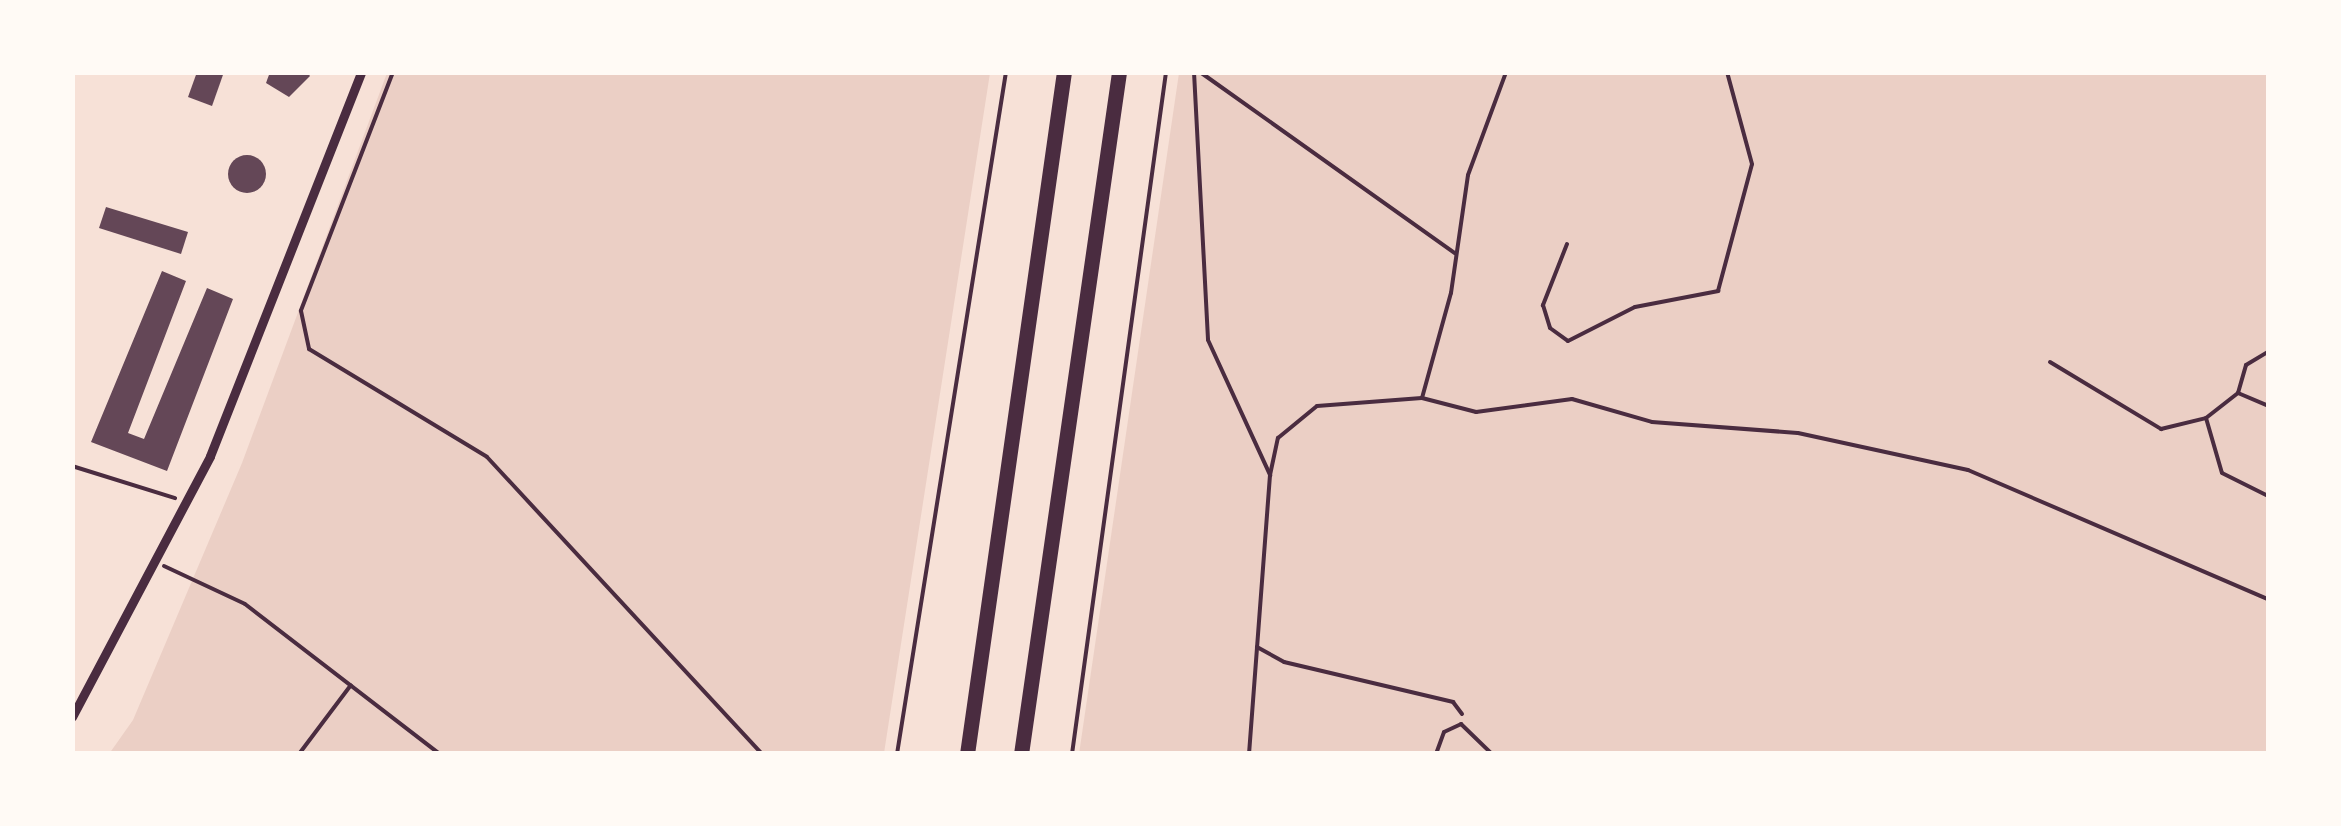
<!DOCTYPE html>
<html>
<head>
<meta charset="utf-8">
<style>
  body { margin:0 }
  #map { position:relative; width:2341px; height:826px; overflow:hidden; background:#f7e1d7; font-family:"PT Sans Narrow",sans-serif }
  div>[style] { position:absolute }
  [style*='--x'] { left:calc(var(--x)*1px); top:calc(var(--y)*1px); width:calc(var(--w)*1px); rotate:calc(var(--a)*1deg) }
  .green>* { inset:0; background:#ebcfc5 }
  .building>* { inset:0; background:#644757 }
  .round { border-radius:50% }
  .path>* { height:4px; margin:-2px; padding:0 2px; transform-origin:2px; border-radius:2px; background:#4a2c40 }
  .service>* { height:4px; margin:-2px; padding:0 2px; transform-origin:2px; border-radius:2px; background:#4a2c40 }
  .minor>* { height:9px; margin:-4.5px; padding:0 4.5px; transform-origin:4.5px; border-radius:4.5px; background:#4a2c40 }
  .motorway>* { height:15px; margin:-7.5px; padding:0 7.5px; transform-origin:7.5px; border-radius:7.5px; background:#4a2c40 }
  span { translate:-50% -50%; white-space:nowrap; text-align:center; line-height:1.15; -webkit-text-stroke:10px #fffaf5; paint-order:stroke }
  .frame { position:absolute; inset:0; border:75px solid #fffaf5; pointer-events:none }
</style>
</head>
<body>
<div id="map">
  <div class="green">
    <div style="clip-path:polygon(387px 73px,990px 73px,884px 753px,109px 754px,133px 720px,242px 463px)"></div>
    <div style="clip-path:polygon(1179px 73px,2268px 73px,2268px 753px,1079px 754px)"></div>
  </div>
  <div class="building">
    <div style="clip-path:polygon(197px 72px,224px 72px,212px 106px,188px 97px)"></div>
    <div style="clip-path:polygon(270px 72px,307px 72px,310px 76px,289px 97px,266px 83px)"></div>
    <div class="round" style="left:228px;top:155px;width:38px;height:38px"></div>
    <div style="clip-path:polygon(106px 207px,188px 232px,181px 254px,99px 228px)"></div>
    <div style="clip-path:polygon(162px 271px,186px 281px,128px 433px,144px 439px,207px 288px,233px 299px,167px 471px,91px 442px)"></div>
  </div>
  <div class="path">
    <div style="--x:393;--y:72;--w:256;--a:111.1"></div>
    <div style="--x:301;--y:311;--w:39;--a:78"></div>
    <div style="--x:309;--y:349;--w:208;--a:31.2"></div>
    <div style="--x:487;--y:457;--w:405;--a:47.2"></div>
    <div style="--x:1194;--y:72;--w:268;--a:87"></div>
    <div style="--x:1208;--y:340;--w:149;--a:65.3"></div>
    <div style="--x:1270;--y:475;--w:280;--a:94.3"></div>
    <div style="--x:1200;--y:72;--w:313;--a:35.4"></div>
    <div style="--x:1422;--y:398;--w:109;--a:-74.6"></div>
    <div style="--x:1451;--y:293;--w:119;--a:-81.8"></div>
    <div style="--x:1468;--y:175;--w:110;--a:-69.7"></div>
    <div style="--x:72;--y:466;--w:108;--a:17.3"></div>
    <div style="--x:1270;--y:475;--w:38;--a:-78"></div>
    <div style="--x:1278;--y:438;--w:50;--a:-39.4"></div>
    <div style="--x:1317;--y:406;--w:105;--a:-4.4"></div>
    <div style="--x:1422;--y:398;--w:56;--a:14.5"></div>
    <div style="--x:1476;--y:412;--w:97;--a:-7.7"></div>
    <div style="--x:1572;--y:399;--w:83;--a:16"></div>
    <div style="--x:1652;--y:422;--w:146;--a:4.3"></div>
    <div style="--x:1798;--y:433;--w:174;--a:12.3"></div>
    <div style="--x:1968;--y:470;--w:327;--a:23.3"></div>
    <div style="--x:164;--y:566;--w:89;--a:25.1"></div>
    <div style="--x:245;--y:604;--w:246;--a:37.6"></div>
    <div style="--x:1257;--y:647;--w:31;--a:29"></div>
    <div style="--x:1284;--y:662;--w:174;--a:13.3"></div>
    <div style="--x:1453;--y:702;--w:15;--a:53"></div>
    <div style="--x:299;--y:754;--w:86;--a:-53"></div>
    <div style="--x:897;--y:754;--w:691;--a:-80.92"></div>
    <div style="--x:1072;--y:754;--w:688;--a:-82.15"></div>
  </div>
  <div class="service">
    <div style="--x:1567;--y:244;--w:66;--a:111.5"></div>
    <div style="--x:1543;--y:305;--w:24;--a:73"></div>
    <div style="--x:1550;--y:328;--w:22;--a:36"></div>
    <div style="--x:1568;--y:341;--w:75;--a:-26.9"></div>
    <div style="--x:1635;--y:307;--w:85;--a:-10.9"></div>
    <div style="--x:1718;--y:291;--w:131;--a:-75"></div>
    <div style="--x:1752;--y:164;--w:95;--a:-105.2"></div>
    <div style="--x:2050;--y:362;--w:130;--a:31.1"></div>
    <div style="--x:2161;--y:429;--w:46;--a:-13.7"></div>
    <div style="--x:2206;--y:418;--w:41;--a:-38"></div>
    <div style="--x:2238;--y:393;--w:29;--a:-74"></div>
    <div style="--x:2246;--y:365;--w:26;--a:-31"></div>
    <div style="--x:2238;--y:393;--w:33;--a:23"></div>
    <div style="--x:2206;--y:418;--w:57;--a:73.8"></div>
    <div style="--x:2222;--y:473;--w:51;--a:26.6"></div>
    <div style="--x:1436;--y:754;--w:23;--a:-70"></div>
    <div style="--x:1444;--y:732;--w:19;--a:-25"></div>
    <div style="--x:1461;--y:724;--w:43;--a:44.1"></div>
  </div>
  <div class="minor">
    <div style="--x:72;--y:717;--w:295;--a:-62.1"></div>
    <div style="--x:210;--y:456;--w:413;--a:-68.5"></div>
  </div>
  <div class="motorway">
    <div style="--x:967;--y:754;--w:689;--a:-81.91"></div>
    <div style="--x:1021;--y:754;--w:689;--a:-81.82"></div>
  </div>
  <div class="frame"></div>
</div>
</body>
</html>
